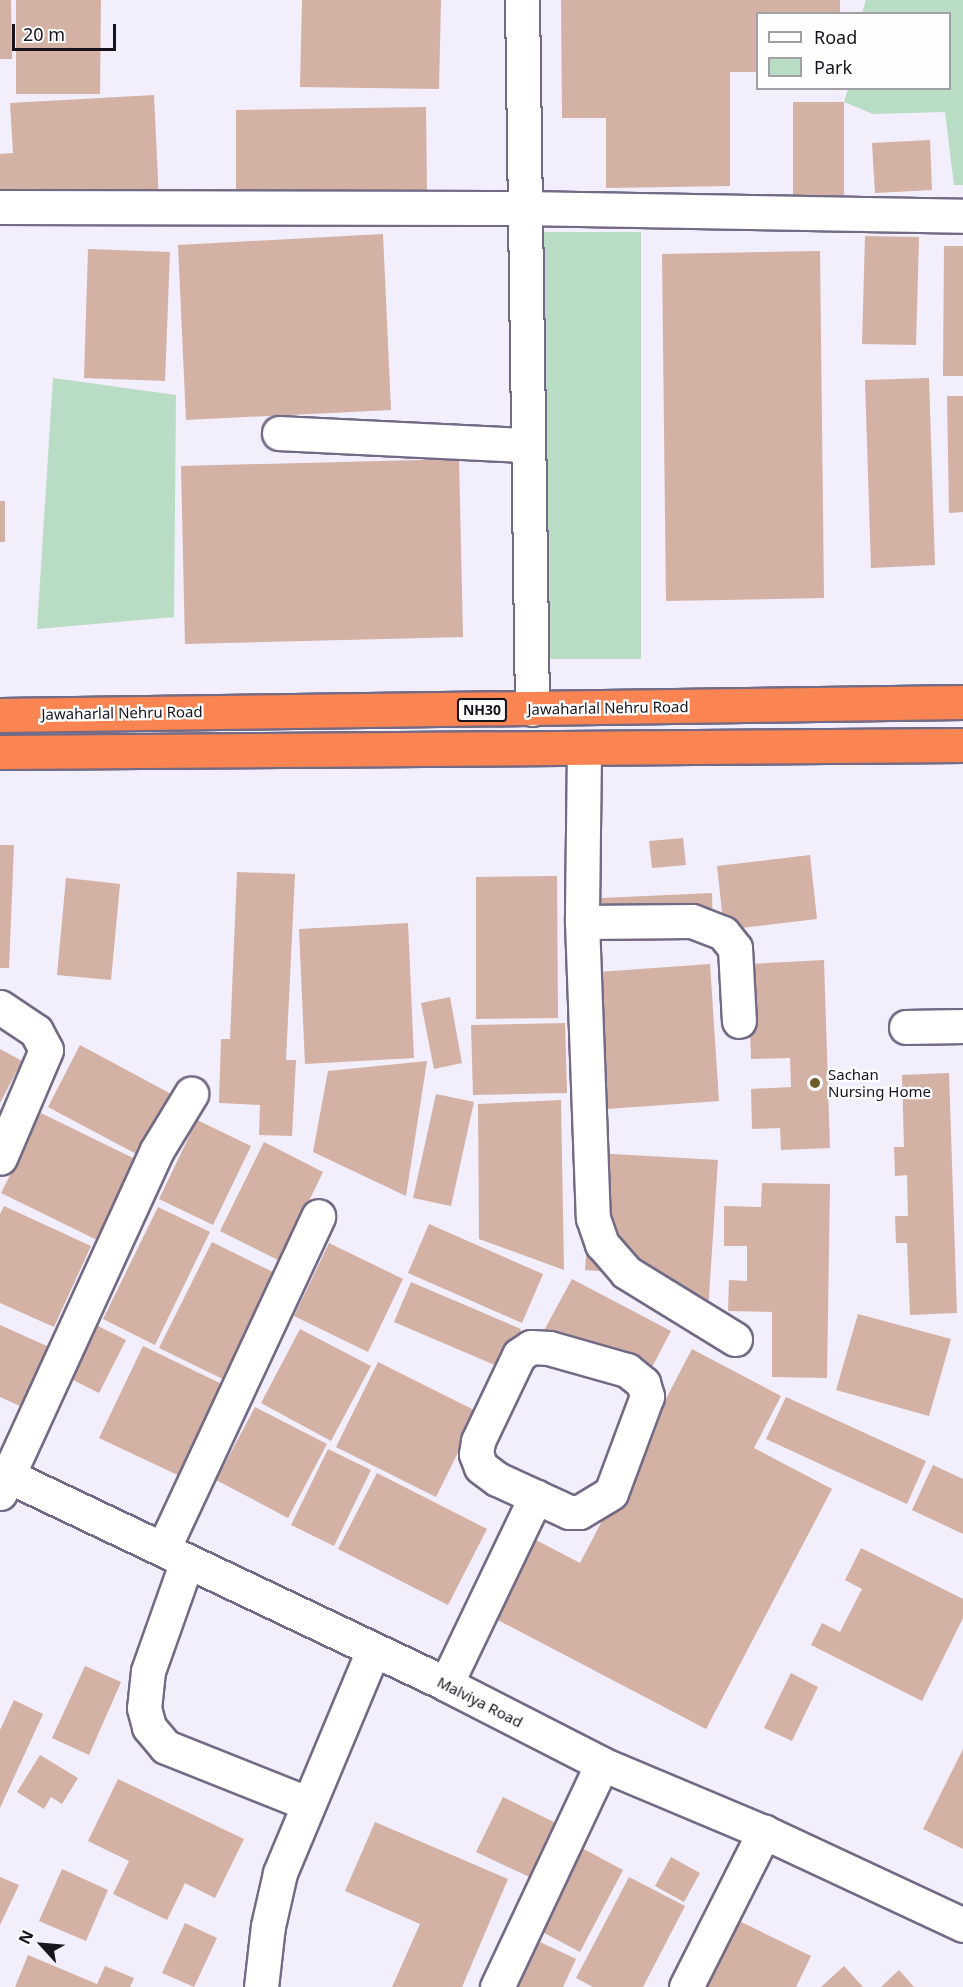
<!DOCTYPE html>
<html>
<head>
<meta charset="utf-8">
<style>
  body { margin:0 }
  #map { position:relative; width:963px; height:1987px; overflow:hidden; background:#f2eefb; font-family:"Noto Sans",sans-serif }
  div>[style] { position:absolute }
  [style*='--x'] { left:calc(var(--x)*1px); top:calc(var(--y)*1px); width:calc(var(--w)*1px); rotate:calc(var(--a)*1deg) }
  .green>* { inset:0; background:#b9dcc4 }
  .building>* { inset:0; background:#d3b1a4 }
  .roads { filter:drop-shadow(2px 0 #736a85) drop-shadow(-2px 0 #736a85) drop-shadow(0 2px #736a85) drop-shadow(0 -2px #736a85) }
  .minor>* { height:33px; margin:-16.5px; padding:0 16.5px; transform-origin:16.5px; border-radius:16.5px; background:#fff }
  .highway>* { height:33px; margin:-16.5px; padding:0 16.5px; transform-origin:16.5px; border-radius:16.5px; background:#fa8552 }
  .dots>* { width:16px; height:16px; translate:-50% -50%; box-sizing:border-box; border:3px solid #fefefe; border-radius:50% }
  span { translate:-50% -50%; white-space:nowrap; text-align:center; line-height:1.15; -webkit-text-stroke:4.5px #fefefe; paint-order:stroke }
  .shield-label span { padding:2px 4px; background:#fefefe; border:2px solid; border-radius:4px; -webkit-text-stroke-width:0 }
  .shield-label { font-size:14px; color:#17141e; font-weight:700 }
  .street-label { font-size:15px; color:#17141e }
  .poi-label { font-size:15px; color:#17141e }
  .left { translate:0 -50%; text-align:left }
  .legend { position:absolute; left:756px; top:12px; width:195px; height:78px; box-sizing:border-box; background:#fefefe; border:2px solid #a2a0a4; margin:0; padding:8px 10px; list-style:none; font-size:18px; color:#17141e }
  .legend li { display:flex; align-items:center; gap:12px; height:30px }
  .legend b { width:30px; border:2px solid #a2a0a4 }
  .north { position:absolute; left:12px; top:1915px; width:60px; height:60px; -webkit-text-stroke:4px #fefefe; paint-order:stroke; rotate:296deg; font-size:16px; font-weight:700; line-height:24px; text-align:center; color:#17141e }
  .north::after { content:''; display:block; margin:auto; width:21px; height:27px; background:#17141e; clip-path:polygon(50% 0,100% 100%,50% 72%,0 100%) }
  .scale { position:absolute; left:12px; top:24px; width:104px; height:27px; box-sizing:border-box; border:3px solid #17141e; border-top:0; padding-left:8px; font-size:18px; line-height:21px; white-space:nowrap; color:#17141e; -webkit-text-stroke:4px #fefefe; paint-order:stroke }
</style>
</head>
<body>
<div id="map">
  <div class="green">
    <div style="clip-path:polygon(866px 0,963px 0,963px 185px,954px 185px,945px 112px,873px 114px,844px 102px,848px 89px,950px 88px,950px 14px,862px 13px)"></div>
    <div style="clip-path:polygon(534px 232px,641px 232px,641px 659px,532px 659px)"></div>
    <div style="clip-path:polygon(53px 378px,176px 395px,174px 617px,37px 629px)"></div>
  </div>
  <div class="building">
    <div style="clip-path:polygon(0 0,11px 0,12px 59px,0 59px)"></div>
    <div style="clip-path:polygon(16px 0,101px 0,100px 94px,16px 94px)"></div>
    <div style="clip-path:polygon(302px 0,441px 0,439px 89px,300px 87px)"></div>
    <div style="clip-path:polygon(561px 0,840px 0,840px 14px,758px 14px,758px 72px,730px 72px,730px 186px,606px 188px,606px 118px,562px 118px)"></div>
    <div style="clip-path:polygon(154px 95px,159px 201px,0 210px,0 154px,13px 153px,10px 103px)"></div>
    <div style="clip-path:polygon(793px 102px,844px 102px,844px 195px,793px 195px)"></div>
    <div style="clip-path:polygon(426px 107px,427px 193px,236px 196px,236px 110px)"></div>
    <div style="clip-path:polygon(930px 140px,932px 190px,875px 193px,872px 143px)"></div>
    <div style="clip-path:polygon(383px 234px,391px 410px,186px 420px,178px 245px)"></div>
    <div style="clip-path:polygon(865px 236px,919px 237px,916px 345px,862px 344px)"></div>
    <div style="clip-path:polygon(944px 246px,963px 246px,963px 376px,943px 376px)"></div>
    <div style="clip-path:polygon(88px 249px,170px 252px,165px 381px,84px 378px)"></div>
    <div style="clip-path:polygon(820px 251px,824px 598px,666px 601px,662px 254px)"></div>
    <div style="clip-path:polygon(929px 378px,935px 565px,871px 568px,865px 380px)"></div>
    <div style="clip-path:polygon(947px 396px,963px 396px,963px 512px,949px 513px)"></div>
    <div style="clip-path:polygon(459px 459px,463px 637px,185px 644px,181px 466px)"></div>
    <div style="clip-path:polygon(0 501px,5px 501px,5px 542px,0 542px)"></div>
    <div style="clip-path:polygon(683px 838px,686px 865px,652px 868px,649px 841px)"></div>
    <div style="clip-path:polygon(0 845px,14px 845px,9px 968px,0 968px)"></div>
    <div style="clip-path:polygon(810px 855px,817px 919px,724px 930px,717px 866px)"></div>
    <div style="clip-path:polygon(237px 872px,295px 874px,286px 1060px,296px 1060px,292px 1136px,259px 1135px,260px 1105px,219px 1103px,221px 1039px,230px 1039px)"></div>
    <div style="clip-path:polygon(557px 876px,558px 1018px,476px 1019px,476px 877px)"></div>
    <div style="clip-path:polygon(66px 878px,120px 884px,111px 980px,57px 975px)"></div>
    <div style="clip-path:polygon(712px 893px,713px 929px,602px 934px,601px 898px)"></div>
    <div style="clip-path:polygon(408px 923px,414px 1058px,305px 1064px,299px 929px)"></div>
    <div style="clip-path:polygon(824px 960px,830px 1148px,781px 1150px,780px 1128px,752px 1129px,751px 1089px,791px 1087px,790px 1058px,751px 1059px,748px 964px)"></div>
    <div style="clip-path:polygon(710px 964px,719px 1101px,607px 1109px,598px 972px)"></div>
    <div style="clip-path:polygon(450px 997px,462px 1063px,434px 1069px,421px 1003px)"></div>
    <div style="clip-path:polygon(565px 1023px,567px 1093px,473px 1095px,471px 1025px)"></div>
    <div style="clip-path:polygon(80px 1045px,173px 1095px,140px 1156px,48px 1107px)"></div>
    <div style="clip-path:polygon(0 1049px,22px 1061px,0 1103px)"></div>
    <div style="clip-path:polygon(427px 1061px,406px 1196px,313px 1152px,328px 1071px)"></div>
    <div style="clip-path:polygon(949px 1073px,957px 1313px,910px 1315px,907px 1243px,896px 1243px,895px 1216px,908px 1216px,907px 1175px,895px 1176px,894px 1147px,904px 1147px,902px 1075px)"></div>
    <div style="clip-path:polygon(436px 1094px,474px 1102px,451px 1206px,413px 1198px)"></div>
    <div style="clip-path:polygon(561px 1100px,564px 1270px,479px 1239px,478px 1104px)"></div>
    <div style="clip-path:polygon(41px 1113px,137px 1160px,97px 1240px,1px 1193px)"></div>
    <div style="clip-path:polygon(197px 1120px,251px 1146px,213px 1225px,159px 1199px)"></div>
    <div style="clip-path:polygon(264px 1142px,323px 1172px,280px 1261px,220px 1231px)"></div>
    <div style="clip-path:polygon(594px 1153px,718px 1160px,708px 1311px,649px 1307px,651px 1275px,585px 1270px)"></div>
    <div style="clip-path:polygon(762px 1183px,830px 1184px,827px 1378px,772px 1377px,772px 1312px,728px 1311px,729px 1280px,747px 1281px,747px 1246px,724px 1246px,724px 1206px,761px 1207px)"></div>
    <div style="clip-path:polygon(4px 1206px,91px 1246px,54px 1327px,0 1303px,0 1214px)"></div>
    <div style="clip-path:polygon(158px 1207px,210px 1232px,155px 1345px,103px 1319px)"></div>
    <div style="clip-path:polygon(429px 1224px,543px 1274px,522px 1323px,408px 1273px)"></div>
    <div style="clip-path:polygon(212px 1242px,283px 1277px,231px 1383px,159px 1348px)"></div>
    <div style="clip-path:polygon(329px 1243px,403px 1279px,368px 1352px,294px 1316px)"></div>
    <div style="clip-path:polygon(572px 1279px,671px 1331px,641px 1388px,541px 1336px)"></div>
    <div style="clip-path:polygon(411px 1282px,521px 1329px,504px 1369px,394px 1322px)"></div>
    <div style="clip-path:polygon(858px 1314px,951px 1339px,929px 1416px,836px 1390px)"></div>
    <div style="clip-path:polygon(92px 1323px,126px 1340px,99px 1393px,65px 1376px)"></div>
    <div style="clip-path:polygon(0 1325px,58px 1351px,31px 1411px,0 1397px)"></div>
    <div style="clip-path:polygon(300px 1329px,371px 1366px,331px 1441px,261px 1403px)"></div>
    <div style="clip-path:polygon(143px 1346px,228px 1387px,184px 1478px,99px 1438px)"></div>
    <div style="clip-path:polygon(692px 1349px,781px 1396px,754px 1448px,832px 1489px,706px 1729px,492px 1617px,534px 1539px,580px 1563px)"></div>
    <div style="clip-path:polygon(378px 1362px,478px 1412px,436px 1497px,336px 1447px)"></div>
    <div style="clip-path:polygon(786px 1397px,926px 1461px,907px 1504px,766px 1439px)"></div>
    <div style="clip-path:polygon(255px 1407px,327px 1444px,288px 1518px,216px 1480px)"></div>
    <div style="clip-path:polygon(328px 1449px,371px 1470px,334px 1546px,291px 1525px)"></div>
    <div style="clip-path:polygon(933px 1465px,963px 1479px,963px 1534px,912px 1510px)"></div>
    <div style="clip-path:polygon(377px 1473px,487px 1529px,448px 1605px,338px 1549px)"></div>
    <div style="clip-path:polygon(861px 1548px,963px 1599px,963px 1618px,922px 1701px,811px 1645px,822px 1623px,840px 1632px,862px 1589px,845px 1580px)"></div>
    <div style="clip-path:polygon(85px 1666px,121px 1682px,89px 1755px,52px 1738px)"></div>
    <div style="clip-path:polygon(791px 1673px,818px 1687px,792px 1741px,764px 1728px)"></div>
    <div style="clip-path:polygon(14px 1700px,43px 1714px,0 1808px,0 1730px)"></div>
    <div style="clip-path:polygon(963px 1749px,963px 1849px,923px 1829px)"></div>
    <div style="clip-path:polygon(40px 1755px,78px 1778px,62px 1804px,51px 1797px,44px 1809px,17px 1792px)"></div>
    <div style="clip-path:polygon(118px 1779px,244px 1839px,215px 1898px,185px 1883px,167px 1920px,113px 1894px,129px 1861px,88px 1841px)"></div>
    <div style="clip-path:polygon(503px 1797px,564px 1827px,538px 1881px,476px 1852px)"></div>
    <div style="clip-path:polygon(375px 1822px,508px 1879px,462px 1987px,392px 1987px,420px 1924px,345px 1891px)"></div>
    <div style="clip-path:polygon(578px 1846px,623px 1870px,580px 1952px,535px 1928px)"></div>
    <div style="clip-path:polygon(671px 1857px,700px 1873px,684px 1902px,655px 1886px)"></div>
    <div style="clip-path:polygon(62px 1869px,108px 1890px,86px 1941px,39px 1921px)"></div>
    <div style="clip-path:polygon(0 1877px,19px 1885px,0 1925px)"></div>
    <div style="clip-path:polygon(629px 1877px,685px 1906px,643px 1987px,593px 1987px,576px 1978px)"></div>
    <div style="clip-path:polygon(733px 1918px,811px 1956px,796px 1987px,699px 1987px)"></div>
    <div style="clip-path:polygon(185px 1923px,217px 1938px,194px 1987px,162px 1973px)"></div>
    <div style="clip-path:polygon(540px 1942px,576px 1959px,563px 1987px,518px 1987px)"></div>
    <div style="clip-path:polygon(28px 1955px,97px 1984px,105px 1966px,134px 1978px,130px 1987px,15px 1987px)"></div>
    <div style="clip-path:polygon(844px 1966px,863px 1987px,821px 1987px)"></div>
    <div style="clip-path:polygon(899px 1970px,914px 1987px,881px 1987px)"></div>
  </div>
  <div class="roads">
    <div class="minor">
      <div style="--x:522;--y:0;--w:709;--a:89.19"></div>
      <div style="--x:0;--y:207;--w:523;--a:0.11"></div>
      <div style="--x:523;--y:208;--w:440;--a:1"></div>
      <div style="--x:279;--y:433;--w:249;--a:2.8"></div>
      <div style="--x:584;--y:749;--w:173;--a:90.7"></div>
      <div style="--x:582;--y:922;--w:296;--a:87.9"></div>
      <div style="--x:593;--y:1218;--w:28;--a:71"></div>
      <div style="--x:602;--y:1244;--w:37;--a:49"></div>
      <div style="--x:626;--y:1272;--w:128;--a:31.6"></div>
      <div style="--x:582;--y:922;--w:110;--a:-0.5"></div>
      <div style="--x:692;--y:921;--w:33;--a:21"></div>
      <div style="--x:723;--y:933;--w:19;--a:51"></div>
      <div style="--x:735;--y:948;--w:73;--a:86.9"></div>
      <div style="--x:0;--y:1007;--w:43;--a:33.7"></div>
      <div style="--x:36;--y:1031;--w:21;--a:62"></div>
      <div style="--x:46;--y:1050;--w:117;--a:113.1"></div>
      <div style="--x:906;--y:1027;--w:57;--a:-1"></div>
      <div style="--x:531;--y:1347;--w:18;--a:3"></div>
      <div style="--x:549;--y:1348;--w:81;--a:15.8"></div>
      <div style="--x:627;--y:1370;--w:21;--a:39"></div>
      <div style="--x:643;--y:1383;--w:14;--a:73"></div>
      <div style="--x:647;--y:1396;--w:103;--a:110.4"></div>
      <div style="--x:611;--y:1493;--w:37;--a:149"></div>
      <div style="--x:579;--y:1512;--w:10;--a:180"></div>
      <div style="--x:569;--y:1512;--w:79;--a:-155.4"></div>
      <div style="--x:497;--y:1479;--w:20;--a:-143"></div>
      <div style="--x:481;--y:1467;--w:14;--a:-111"></div>
      <div style="--x:476;--y:1454;--w:13;--a:-81"></div>
      <div style="--x:478;--y:1441;--w:95;--a:-64.5"></div>
      <div style="--x:519;--y:1355;--w:14;--a:-34"></div>
      <div style="--x:0;--y:1472;--w:494;--a:25.4"></div>
      <div style="--x:446;--y:1684;--w:175;--a:27.1"></div>
      <div style="--x:602;--y:1764;--w:176;--a:22.8"></div>
      <div style="--x:764;--y:1832;--w:220;--a:25"></div>
      <div style="--x:0;--y:1493;--w:377;--a:-65.4"></div>
      <div style="--x:157;--y:1150;--w:66;--a:-58.7"></div>
      <div style="--x:164;--y:1547;--w:365;--a:-65"></div>
      <div style="--x:187;--y:1561;--w:117;--a:109.5"></div>
      <div style="--x:148;--y:1671;--w:37;--a:96"></div>
      <div style="--x:144;--y:1708;--w:20;--a:75"></div>
      <div style="--x:149;--y:1727;--w:26;--a:50"></div>
      <div style="--x:166;--y:1747;--w:152;--a:21.7"></div>
      <div style="--x:446;--y:1684;--w:208;--a:-64.4"></div>
      <div style="--x:261;--y:1987;--w:61;--a:-83.5"></div>
      <div style="--x:268;--y:1926;--w:54;--a:-77.2"></div>
      <div style="--x:280;--y:1873;--w:241;--a:-67.3"></div>
      <div style="--x:497;--y:1987;--w:246;--a:-64.8"></div>
      <div style="--x:686;--y:1987;--w:174;--a:-63.3"></div>
    </div>
    <div class="highway">
      <div style="--x:0;--y:715;--w:963;--a:-0.77"></div>
      <div style="--x:0;--y:752;--w:963;--a:-0.42"></div>
    </div>
  </div>
  <div class="dots">
    <div style="left:815px;top:1083px;background:#6d5c2a"></div>
  </div>
  <div class="shield-label">
    <span style="left:482px;top:710px">NH30</span>
  </div>
  <div class="street-label">
    <span style="left:608px;top:708px;rotate:-1deg">Jawaharlal Nehru Road</span>
    <span style="left:122px;top:713px;rotate:-1deg">Jawaharlal Nehru Road</span>
    <span style="left:480px;top:1702px;rotate:27deg">Malviya Road</span>
  </div>
  <div class="poi-label">
    <span class="left" style="left:828px;top:1083px">Sachan<br>Nursing Home</span>
  </div>
  <ul class="legend">
  <li><b style="height:8px;background:#fff"></b>Road</li>
  <li><b style="height:16px;background:#b9dcc4"></b>Park</li>
  </ul>
  <div class="north">N</div>
  <div class="scale">20 m</div>
</div>
</body>
</html>
